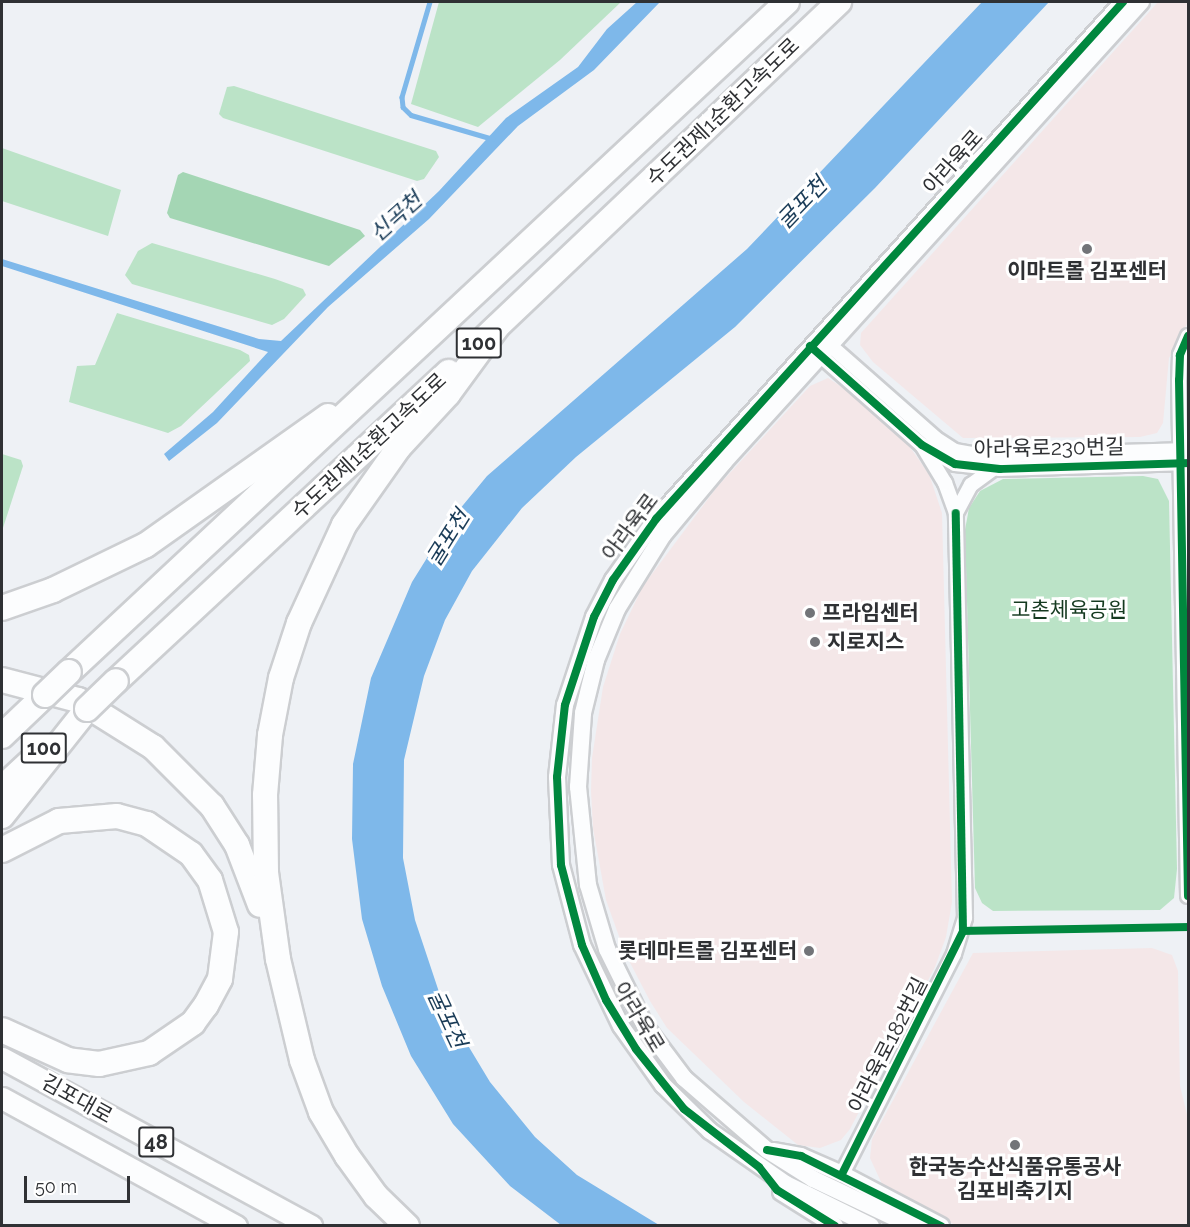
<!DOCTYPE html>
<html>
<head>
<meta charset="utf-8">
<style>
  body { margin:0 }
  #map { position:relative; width:1190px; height:1227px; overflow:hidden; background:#eef1f5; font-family:Raleway,"Noto Sans KR",sans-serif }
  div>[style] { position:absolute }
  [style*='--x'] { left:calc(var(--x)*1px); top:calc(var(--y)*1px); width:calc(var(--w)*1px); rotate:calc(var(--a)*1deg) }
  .industrial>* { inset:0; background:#f4e7e8 }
  .green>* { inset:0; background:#bbe3c7 }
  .forest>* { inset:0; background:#a4d6b4 }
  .water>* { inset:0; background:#7eb8ea }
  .stream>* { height:4.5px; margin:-2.25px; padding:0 2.25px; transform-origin:2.25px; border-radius:2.25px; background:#7eb8ea }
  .roads { filter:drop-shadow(2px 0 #ccced1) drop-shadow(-2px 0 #ccced1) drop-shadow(0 2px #ccced1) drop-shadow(0 -2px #ccced1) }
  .minor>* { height:14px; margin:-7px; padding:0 7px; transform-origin:7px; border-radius:7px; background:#fcfdfe }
  .tertiary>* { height:16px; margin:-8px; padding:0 8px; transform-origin:8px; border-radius:8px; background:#fcfdfe }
  .primary>* { height:21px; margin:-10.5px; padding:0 10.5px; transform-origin:10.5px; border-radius:10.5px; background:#fcfdfe }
  .motorway>* { height:24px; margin:-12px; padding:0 12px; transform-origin:12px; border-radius:12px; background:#fcfdfe }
  .bridges { filter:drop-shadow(2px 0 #ccced1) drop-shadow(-2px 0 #ccced1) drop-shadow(0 2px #ccced1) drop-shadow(0 -2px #ccced1) }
  .motorway-bridge>* { height:24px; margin:-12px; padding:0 12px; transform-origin:12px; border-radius:12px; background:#fcfdfe }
  .cycleway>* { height:8px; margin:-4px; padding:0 4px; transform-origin:4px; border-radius:4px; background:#00873e }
  .dots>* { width:16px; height:16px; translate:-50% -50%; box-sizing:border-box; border:3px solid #fff; border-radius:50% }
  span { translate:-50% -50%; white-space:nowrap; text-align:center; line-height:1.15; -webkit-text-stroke:6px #fff; paint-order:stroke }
  .shield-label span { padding:2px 4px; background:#fff; border:2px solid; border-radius:4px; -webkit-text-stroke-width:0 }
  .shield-label { font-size:20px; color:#2f3134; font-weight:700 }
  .street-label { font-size:21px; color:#2f3134 }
  .poi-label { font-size:21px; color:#2f3134; font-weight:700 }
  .left { translate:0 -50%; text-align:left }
  .right { translate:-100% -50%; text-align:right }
  .park-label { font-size:21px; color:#153a20 }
  .water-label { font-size:22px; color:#193b57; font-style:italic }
  .frame { position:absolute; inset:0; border:3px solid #2f3134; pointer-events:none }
  .scale { position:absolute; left:24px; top:1176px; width:106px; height:27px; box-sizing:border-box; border:3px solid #2f3134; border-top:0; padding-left:8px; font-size:18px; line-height:21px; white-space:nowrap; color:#2f3134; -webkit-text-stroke:4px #fff; paint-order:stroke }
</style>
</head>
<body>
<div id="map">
  <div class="industrial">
    <div style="clip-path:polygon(1158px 2px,1188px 2px,1188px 322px,1169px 358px,1163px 423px,1157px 433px,1140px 437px,963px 438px,873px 362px,860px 345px,861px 333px)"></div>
    <div style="clip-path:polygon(828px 378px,857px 397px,907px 443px,929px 474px,942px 513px,952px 902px,946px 937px,935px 967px,850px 1129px,841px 1140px,820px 1148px,798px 1145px,744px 1102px,667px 1028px,650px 1001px,625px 953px,606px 900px,593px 828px,591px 791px,592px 758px,603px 687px,620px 634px,643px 586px,717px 487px,810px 386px)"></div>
    <div style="clip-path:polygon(1152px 948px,1172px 955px,1178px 971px,1180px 1086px,1188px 1118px,1188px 1225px,957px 1226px,882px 1184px,870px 1158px,872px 1139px,973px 953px)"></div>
  </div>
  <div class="green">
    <div style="clip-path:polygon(439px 2px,621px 2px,560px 60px,478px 127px,411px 104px)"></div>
    <div style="clip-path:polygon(234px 86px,436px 151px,439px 157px,424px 179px,417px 181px,223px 118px,219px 114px,227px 87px)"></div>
    <div style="clip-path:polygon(2px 148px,121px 190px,108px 236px,2px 201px)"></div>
    <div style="clip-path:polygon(152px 243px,275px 279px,303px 289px,306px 295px,284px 319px,272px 325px,132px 284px,125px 275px,138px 251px)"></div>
    <div style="clip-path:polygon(117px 313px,240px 350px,249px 355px,250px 361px,181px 426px,168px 433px,69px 402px,77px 366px,95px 365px)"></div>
    <div style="clip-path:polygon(2px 454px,21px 460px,23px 466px,2px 531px)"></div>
    <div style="clip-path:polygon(1143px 476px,1158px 479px,1169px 501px,1177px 869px,1174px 898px,1160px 910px,993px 911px,982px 903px,975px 888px,965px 530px,969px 508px,980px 491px,1003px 479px)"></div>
  </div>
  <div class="forest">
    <div style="clip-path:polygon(183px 172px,360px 230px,365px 236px,329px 266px,170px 218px,167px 213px,178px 175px)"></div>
  </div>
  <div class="water">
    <div style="clip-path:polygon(637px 2px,660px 2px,594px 70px,518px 126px,429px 219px,328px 307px,217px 423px,169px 461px,164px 454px,213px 412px,268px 352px,2px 266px,2px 259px,259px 339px,281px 341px,439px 191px,506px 118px,578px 67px,607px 29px)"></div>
    <div style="clip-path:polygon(982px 2px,1049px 2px,875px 188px,735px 327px,576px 457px,522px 508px,472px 571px,445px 620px,424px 676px,404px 760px,403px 858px,415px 920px,443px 1004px,490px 1082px,535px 1137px,577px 1175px,659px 1225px,561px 1225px,510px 1186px,453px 1124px,411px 1056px,382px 986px,362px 919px,352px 839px,353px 764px,371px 678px,412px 582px,450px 521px,487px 476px,747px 249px)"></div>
  </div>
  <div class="stream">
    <div style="--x:430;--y:2;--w:99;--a:106.4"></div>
    <div style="--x:402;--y:97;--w:10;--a:84"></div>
    <div style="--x:403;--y:107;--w:11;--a:45"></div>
    <div style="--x:411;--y:115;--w:85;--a:16.3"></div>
  </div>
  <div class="roads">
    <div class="minor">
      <div style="--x:1188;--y:336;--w:21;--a:113"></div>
      <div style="--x:1180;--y:355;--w:25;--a:92"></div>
      <div style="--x:1179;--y:380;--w:516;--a:89"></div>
      <div style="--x:824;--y:340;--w:148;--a:41.4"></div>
      <div style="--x:935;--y:438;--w:24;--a:33"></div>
      <div style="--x:955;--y:451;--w:27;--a:10"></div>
      <div style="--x:982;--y:456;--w:206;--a:-1.7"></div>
      <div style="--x:813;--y:349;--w:145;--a:41.4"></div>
      <div style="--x:922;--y:445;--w:38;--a:30"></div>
      <div style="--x:955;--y:464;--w:45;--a:6.3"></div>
      <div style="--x:1000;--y:469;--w:188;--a:-1.8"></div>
      <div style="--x:956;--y:513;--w:32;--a:-62"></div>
      <div style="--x:971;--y:485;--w:27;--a:-36"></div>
      <div style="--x:842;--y:1174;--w:247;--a:-63"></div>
      <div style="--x:954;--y:954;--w:38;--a:-73"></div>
      <div style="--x:965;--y:918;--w:405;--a:-91.3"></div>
      <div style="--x:956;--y:513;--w:32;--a:-110"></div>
      <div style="--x:945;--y:483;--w:44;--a:-121.2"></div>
    </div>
    <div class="tertiary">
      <div style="--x:773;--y:1151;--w:28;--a:10"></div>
      <div style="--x:801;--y:1156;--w:45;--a:23.7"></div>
      <div style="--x:842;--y:1174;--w:112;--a:27.7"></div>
      <div style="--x:781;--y:1192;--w:64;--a:32.2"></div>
      <div style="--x:871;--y:1226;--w:95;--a:-153.7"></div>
      <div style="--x:786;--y:1184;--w:93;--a:-145.1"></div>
      <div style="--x:710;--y:1131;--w:66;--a:-135.6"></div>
      <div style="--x:663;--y:1085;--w:72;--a:-125.4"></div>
      <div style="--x:621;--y:1026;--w:90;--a:-115.7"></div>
      <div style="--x:582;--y:945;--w:83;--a:-104.7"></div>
      <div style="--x:561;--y:865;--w:88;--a:-92.6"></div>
      <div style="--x:557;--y:777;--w:72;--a:-83.7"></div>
      <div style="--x:565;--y:705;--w:93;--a:-71.8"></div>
      <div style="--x:594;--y:617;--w:42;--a:-62.8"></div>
      <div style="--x:613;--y:580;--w:75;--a:-54.8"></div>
      <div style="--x:656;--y:519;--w:697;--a:-47.91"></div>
      <div style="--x:912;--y:1226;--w:110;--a:-154.6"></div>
      <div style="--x:813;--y:1179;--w:54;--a:-147.8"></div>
      <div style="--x:767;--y:1150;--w:110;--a:-139.1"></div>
      <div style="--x:684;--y:1078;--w:65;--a:-126.9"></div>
      <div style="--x:645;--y:1026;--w:86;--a:-116.3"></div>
      <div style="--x:607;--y:949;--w:67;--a:-106.5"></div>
      <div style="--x:588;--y:885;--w:99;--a:-95.8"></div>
      <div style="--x:578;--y:787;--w:74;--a:-86.1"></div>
      <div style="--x:583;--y:713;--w:55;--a:-76.2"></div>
      <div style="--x:596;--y:660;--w:55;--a:-67.6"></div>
      <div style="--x:617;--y:609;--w:87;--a:-58.1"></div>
      <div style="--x:663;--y:535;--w:95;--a:-50.1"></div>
      <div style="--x:724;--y:462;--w:621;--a:-47.81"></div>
    </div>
    <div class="primary">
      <div style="--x:2;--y:1058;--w:352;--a:28.5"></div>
      <div style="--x:2;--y:1098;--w:267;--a:28.7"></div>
    </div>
    <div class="motorway">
      <div style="--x:486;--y:337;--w:487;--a:-43.5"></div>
      <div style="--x:2;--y:608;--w:54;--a:-19.4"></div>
      <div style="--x:53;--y:590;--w:103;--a:-25.8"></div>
      <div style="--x:146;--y:545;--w:223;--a:-35.3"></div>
      <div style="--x:69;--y:672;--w:982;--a:-43.02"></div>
      <div style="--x:2;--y:680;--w:79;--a:14.7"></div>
      <div style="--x:78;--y:700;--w:89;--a:32.1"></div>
      <div style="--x:153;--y:747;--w:83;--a:45"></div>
      <div style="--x:212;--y:806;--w:46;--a:57.3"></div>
      <div style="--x:237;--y:845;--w:64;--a:69"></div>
      <div style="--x:116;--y:681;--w:454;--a:-42.9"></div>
      <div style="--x:2;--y:736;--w:59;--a:-43.6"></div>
      <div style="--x:2;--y:788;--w:54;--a:-42.8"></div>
      <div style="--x:2;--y:816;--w:137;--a:-51.5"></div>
      <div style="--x:2;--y:850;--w:64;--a:-27"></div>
      <div style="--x:59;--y:821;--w:58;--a:-4.9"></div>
      <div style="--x:117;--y:816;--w:31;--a:15"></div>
      <div style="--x:147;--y:824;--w:53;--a:34.3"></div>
      <div style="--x:191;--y:854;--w:32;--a:54"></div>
      <div style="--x:210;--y:880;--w:54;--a:72.9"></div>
      <div style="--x:226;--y:932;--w:47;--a:97.3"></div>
      <div style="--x:220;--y:979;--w:30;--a:118"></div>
      <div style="--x:206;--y:1005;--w:22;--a:126"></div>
      <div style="--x:193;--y:1023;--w:53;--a:145.7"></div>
      <div style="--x:149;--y:1053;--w:51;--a:167.6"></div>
      <div style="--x:99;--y:1064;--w:31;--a:-173"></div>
      <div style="--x:68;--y:1060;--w:72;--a:-155.6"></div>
      <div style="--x:407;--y:1226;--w:43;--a:-135.9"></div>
      <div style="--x:376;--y:1196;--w:49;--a:-125.9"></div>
      <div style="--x:347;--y:1156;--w:51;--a:-120.6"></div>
      <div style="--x:321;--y:1112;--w:55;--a:-110.1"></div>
      <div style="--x:302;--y:1060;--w:104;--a:-103.4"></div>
      <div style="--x:278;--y:959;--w:87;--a:-97.9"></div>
      <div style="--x:266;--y:873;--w:78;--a:-90.7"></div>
      <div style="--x:265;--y:795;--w:60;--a:-85.2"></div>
      <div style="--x:270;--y:735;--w:58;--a:-79.1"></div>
      <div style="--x:281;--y:678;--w:58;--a:-71.9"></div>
      <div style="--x:299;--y:623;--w:108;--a:-65.3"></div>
      <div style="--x:344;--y:525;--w:95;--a:-54.8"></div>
      <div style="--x:399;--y:447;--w:72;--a:-47.2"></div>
      <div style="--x:448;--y:394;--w:83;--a:-53.8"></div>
    </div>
  </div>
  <div class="bridges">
    <div class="motorway-bridge">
      <div style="--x:45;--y:695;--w:33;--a:-44"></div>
      <div style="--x:87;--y:709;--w:40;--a:-44"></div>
    </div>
  </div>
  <div class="cycleway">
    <div style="--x:1188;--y:336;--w:21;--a:113"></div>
    <div style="--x:1180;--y:355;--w:25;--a:92"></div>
    <div style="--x:1179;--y:380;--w:516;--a:89"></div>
    <div style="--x:810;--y:346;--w:149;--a:41.5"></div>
    <div style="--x:922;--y:445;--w:38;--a:30"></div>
    <div style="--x:955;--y:464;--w:45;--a:6.3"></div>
    <div style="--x:1000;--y:469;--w:188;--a:-1.8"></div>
    <div style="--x:963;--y:931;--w:225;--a:-1"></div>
    <div style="--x:767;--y:1150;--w:35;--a:10"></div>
    <div style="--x:801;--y:1156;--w:157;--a:26.6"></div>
    <div style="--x:842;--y:1174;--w:271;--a:-63.5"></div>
    <div style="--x:963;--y:931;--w:418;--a:-91"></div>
    <div style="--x:835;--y:1226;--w:68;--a:-148.2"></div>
    <div style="--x:777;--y:1190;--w:29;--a:-128"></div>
    <div style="--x:759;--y:1167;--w:95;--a:-142.3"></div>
    <div style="--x:684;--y:1109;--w:77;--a:-128.7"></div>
    <div style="--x:636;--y:1049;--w:57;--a:-121.5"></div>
    <div style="--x:606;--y:1000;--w:60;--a:-113.6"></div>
    <div style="--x:582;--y:945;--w:83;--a:-104.7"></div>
    <div style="--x:561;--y:865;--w:88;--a:-92.6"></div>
    <div style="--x:557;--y:777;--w:72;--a:-83.7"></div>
    <div style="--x:565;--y:705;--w:93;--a:-71.8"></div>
    <div style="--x:594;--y:617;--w:42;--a:-62.8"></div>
    <div style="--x:613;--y:580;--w:75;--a:-54.8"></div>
    <div style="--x:656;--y:519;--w:697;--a:-47.91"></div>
  </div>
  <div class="dots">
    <div style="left:1087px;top:249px;background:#727478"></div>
    <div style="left:810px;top:613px;background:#727478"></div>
    <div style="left:815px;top:642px;background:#727478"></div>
    <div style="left:809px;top:951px;background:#727478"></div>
    <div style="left:1015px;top:1145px;background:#727478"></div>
  </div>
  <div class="shield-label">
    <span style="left:479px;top:343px">100</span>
    <span style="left:44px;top:748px">100</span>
    <span style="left:156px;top:1142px">48</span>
  </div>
  <div class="street-label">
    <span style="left:723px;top:112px;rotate:-44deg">수도권제1순환고속도로</span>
    <span style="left:953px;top:162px;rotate:-48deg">아라육로</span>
    <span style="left:369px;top:446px;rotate:-43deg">수도권제1순환고속도로</span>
    <span style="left:1049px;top:448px;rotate:-1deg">아라육로230번길</span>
    <span style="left:630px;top:527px;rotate:-53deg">아라육로</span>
    <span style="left:639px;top:1017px;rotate:59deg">아라육로</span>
    <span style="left:888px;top:1045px;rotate:-63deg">아라육로182번길</span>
    <span style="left:77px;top:1099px;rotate:29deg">김포대로</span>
  </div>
  <div class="poi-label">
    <span style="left:1087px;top:271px">이마트몰 김포센터</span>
    <span class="left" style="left:822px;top:613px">프라임센터</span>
    <span class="left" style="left:827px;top:642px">지로지스</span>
    <span class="right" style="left:797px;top:951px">롯데마트몰 김포센터</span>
    <span style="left:1015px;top:1179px">한국농수산식품유통공사<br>김포비축기지</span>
  </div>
  <div class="park-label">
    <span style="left:1069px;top:610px">고촌체육공원</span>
  </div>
  <div class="water-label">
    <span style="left:802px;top:203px;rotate:-46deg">굴포천</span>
    <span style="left:396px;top:217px;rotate:-42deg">신곡천</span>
    <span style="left:448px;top:538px;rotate:-58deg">굴포천</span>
    <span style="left:447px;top:1019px;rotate:65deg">굴포천</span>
  </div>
  <div class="frame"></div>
  <div class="scale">50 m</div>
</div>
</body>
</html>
